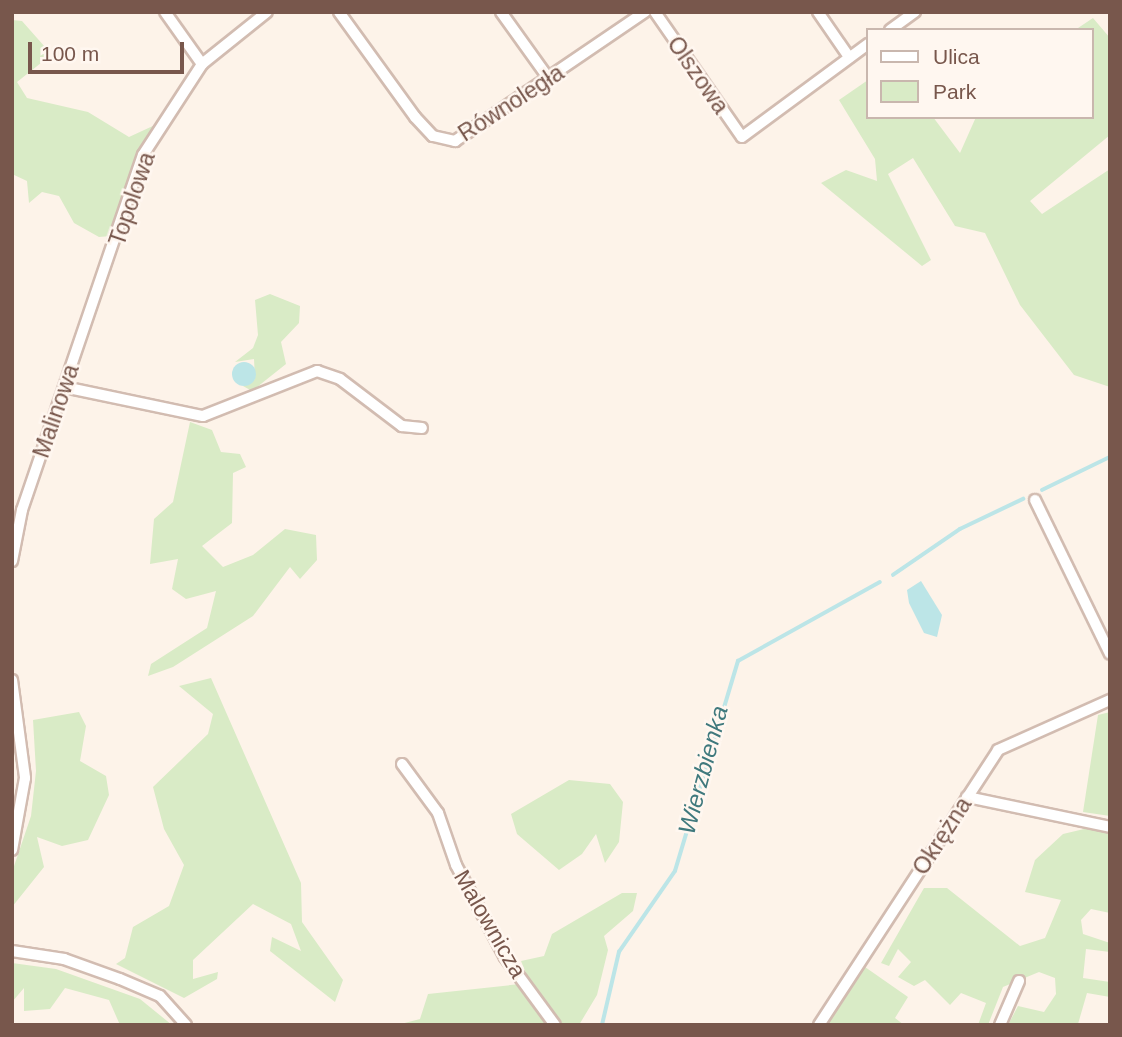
<!DOCTYPE html>
<html>
<head>
<meta charset="utf-8">
<style>
  body { margin:0 }
  #map { position:relative; width:1122px; height:1037px; overflow:hidden; background:#fdf3e9; font-family:Helvetica,sans-serif }
  div>[style] { position:absolute }
  [style*='--x'] { left:calc(var(--x)*1px); top:calc(var(--y)*1px); width:calc(var(--w)*1px); rotate:calc(var(--a)*1deg) }
  .green>* { inset:0; background:#d9ebc6 }
  .water>* { inset:0; background:#bce5e7 }
  .round { border-radius:50% }
  .stream>* { height:3.5px; margin:-1.75px; padding:0 1.75px; transform-origin:1.75px; border-radius:1.75px; background:#bce5e7 }
  .roads { filter:drop-shadow(2px 0 #d2bcb1) drop-shadow(-2px 0 #d2bcb1) drop-shadow(0 2px #d2bcb1) drop-shadow(0 -2px #d2bcb1) }
  .street>* { height:10px; margin:-5px; padding:0 5px; transform-origin:5px; border-radius:5px; background:#fff }
  span { translate:-50% -50%; white-space:nowrap; text-align:center; line-height:1.15; -webkit-text-stroke:5px #fff7f0; paint-order:stroke }
  .street-label { font-size:23px; color:#78574c }
  .water-label { font-size:24px; color:#3f797d; font-style:italic }
  .frame { position:absolute; inset:0; border:14px solid #78574c; pointer-events:none }
  .legend { position:absolute; left:866px; top:28px; width:228px; height:91px; box-sizing:border-box; background:#fff7f0; border:2px solid #c9b7ae; margin:0; padding:9px 12px; list-style:none; font-size:21px; color:#78574c }
  .legend li { display:flex; align-items:center; gap:14px; height:35px }
  .legend b { width:35px; border:2px solid #c9b7ae }
  .scale { position:absolute; left:28px; top:42px; width:156px; height:32px; box-sizing:border-box; border:4px solid #78574c; border-top:0; padding-left:9px; font-size:21px; line-height:24px; white-space:nowrap; color:#78574c; -webkit-text-stroke:5px #fff7f0; paint-order:stroke }
</style>
</head>
<body>
<div id="map">
  <div class="green">
    <div style="clip-path:polygon(1093px 18px,1110px 38px,1110px 135px,1030px 201px,1042px 214px,1110px 169px,1110px 387px,1074px 375px,1020px 305px,985px 233px,955px 226px,913px 158px,888px 174px,931px 260px,922px 266px,821px 183px,846px 170px,877px 181px,875px 159px,839px 100px,868px 80px,868px 117px,933px 117px,960px 153px,976px 117px,1092px 117px,1092px 30px,1075px 30px)"></div>
    <div style="clip-path:polygon(12px 20px,22px 21px,45px 47px,46px 59px,17px 82px,27px 98px,88px 112px,129px 137px,155px 125px,143px 145px,111px 236px,99px 237px,74px 223px,59px 196px,42px 192px,29px 203px,27px 181px,12px 174px)"></div>
    <div style="clip-path:polygon(270px 294px,300px 306px,299px 323px,281px 342px,286px 364px,252px 391px,243px 386px,255px 379px,254px 359px,235px 362px,253px 348px,258px 335px,255px 300px)"></div>
    <div style="clip-path:polygon(190px 422px,212px 430px,221px 452px,240px 454px,246px 467px,233px 473px,232px 523px,202px 546px,223px 567px,253px 555px,285px 529px,316px 535px,317px 560px,300px 579px,290px 567px,253px 616px,173px 667px,148px 676px,151px 664px,207px 628px,216px 591px,186px 599px,172px 589px,178px 559px,150px 564px,154px 519px,173px 502px)"></div>
    <div style="clip-path:polygon(211px 678px,301px 883px,302px 922px,343px 980px,335px 1002px,270px 951px,272px 937px,301px 951px,291px 924px,253px 904px,193px 960px,193px 979px,218px 972px,217px 979px,184px 998px,116px 964px,125px 958px,133px 927px,169px 906px,184px 865px,164px 829px,153px 787px,208px 734px,213px 714px,179px 686px)"></div>
    <div style="clip-path:polygon(79px 712px,86px 726px,80px 761px,106px 776px,109px 795px,88px 840px,62px 846px,37px 837px,44px 867px,12px 907px,12px 872px,31px 816px,36px 771px,33px 720px)"></div>
    <div style="clip-path:polygon(1110px 712px,1110px 816px,1083px 812px,1098px 715px)"></div>
    <div style="clip-path:polygon(569px 780px,610px 784px,623px 802px,619px 842px,605px 863px,596px 834px,582px 854px,559px 870px,517px 834px,511px 814px)"></div>
    <div style="clip-path:polygon(1101px 825px,1110px 827px,1110px 913px,1091px 909px,1081px 920px,1083px 934px,1110px 943px,1110px 952px,1086px 949px,1083px 978px,1110px 982px,1110px 997px,1087px 993px,1078px 1024px,1008px 1025px,1018px 1006px,1044px 1012px,1056px 994px,1055px 978px,1039px 972px,1003px 987px,988px 1025px,978px 1025px,986px 1003px,961px 993px,950px 1005px,925px 980px,914px 986px,898px 977px,911px 962px,898px 949px,889px 966px,881px 963px,924px 888px,947px 888px,1020px 946px,1045px 938px,1061px 900px,1025px 892px,1035px 860px,1063px 834px)"></div>
    <div style="clip-path:polygon(622px 893px,637px 893px,633px 911px,604px 936px,608px 950px,597px 995px,579px 1025px,397px 1025px,420px 1019px,428px 994px,530px 983px,521px 961px,544px 956px,552px 934px)"></div>
    <div style="clip-path:polygon(12px 963px,56px 969px,140px 999px,172px 1025px,120px 1025px,109px 1000px,65px 988px,50px 1009px,24px 1011px,24px 988px,12px 1002px)"></div>
    <div style="clip-path:polygon(865px 967px,908px 997px,895px 1018px,904px 1025px,827px 1025px)"></div>
  </div>
  <div class="water">
    <div class="round" style="left:232px;top:362px;width:24px;height:24px"></div>
    <div style="clip-path:polygon(921px 581px,942px 615px,937px 637px,924px 633px,909px 603px,907px 590px)"></div>
  </div>
  <div class="stream">
    <div style="--x:1042;--y:490;--w:76;--a:-25.9"></div>
    <div style="--x:893;--y:575;--w:81;--a:-34.5"></div>
    <div style="--x:960;--y:529;--w:70;--a:-25.5"></div>
    <div style="--x:602;--y:1025;--w:75;--a:-76.9"></div>
    <div style="--x:619;--y:952;--w:98;--a:-55.3"></div>
    <div style="--x:675;--y:871;--w:219;--a:-73.3"></div>
    <div style="--x:738;--y:661;--w:162;--a:-29.1"></div>
  </div>
  <div class="roads">
    <div class="street">
      <div style="--x:165;--y:12;--w:64;--a:54.6"></div>
      <div style="--x:339;--y:12;--w:130;--a:54.1"></div>
      <div style="--x:415;--y:117;--w:26;--a:47"></div>
      <div style="--x:433;--y:136;--w:23;--a:13"></div>
      <div style="--x:455;--y:141;--w:230;--a:-34.2"></div>
      <div style="--x:501;--y:12;--w:82;--a:54.4"></div>
      <div style="--x:655;--y:12;--w:152;--a:55.2"></div>
      <div style="--x:742;--y:137;--w:157;--a:-36.4"></div>
      <div style="--x:818;--y:12;--w:55;--a:55.4"></div>
      <div style="--x:890;--y:30;--w:31;--a:-36"></div>
      <div style="--x:64;--y:387;--w:142;--a:11.8"></div>
      <div style="--x:203;--y:416;--w:123;--a:-21.5"></div>
      <div style="--x:317;--y:371;--w:24;--a:19"></div>
      <div style="--x:340;--y:379;--w:78;--a:37.2"></div>
      <div style="--x:402;--y:426;--w:20;--a:6"></div>
      <div style="--x:1035;--y:500;--w:171;--a:64"></div>
      <div style="--x:12;--y:561;--w:52;--a:-78.9"></div>
      <div style="--x:22;--y:510;--w:375;--a:-71.2"></div>
      <div style="--x:143;--y:155;--w:108;--a:-57"></div>
      <div style="--x:202;--y:64;--w:83;--a:-38.7"></div>
      <div style="--x:12;--y:680;--w:99;--a:82.4"></div>
      <div style="--x:25;--y:778;--w:73;--a:100.2"></div>
      <div style="--x:402;--y:764;--w:61;--a:53.7"></div>
      <div style="--x:438;--y:813;--w:55;--a:70.9"></div>
      <div style="--x:456;--y:865;--w:104;--a:62"></div>
      <div style="--x:505;--y:957;--w:84;--a:53.7"></div>
      <div style="--x:967;--y:797;--w:146;--a:11.8"></div>
      <div style="--x:12;--y:951;--w:53;--a:8.7"></div>
      <div style="--x:64;--y:959;--w:59;--a:19.7"></div>
      <div style="--x:120;--y:979;--w:43;--a:23"></div>
      <div style="--x:160;--y:996;--w:39;--a:48"></div>
      <div style="--x:819;--y:1025;--w:328;--a:-56.9"></div>
      <div style="--x:998;--y:750;--w:123;--a:-24.1"></div>
      <div style="--x:1000;--y:1025;--w:48;--a:-66.6"></div>
    </div>
  </div>
  <div class="street-label">
    <span style="left:698px;top:75px;rotate:55deg">Olszowa</span>
    <span style="left:511px;top:103px;rotate:-33deg">Równoległa</span>
    <span style="left:132px;top:199px;rotate:-71deg">Topolowa</span>
    <span style="left:56px;top:411px;rotate:-71deg">Malinowa</span>
    <span style="left:942px;top:836px;rotate:-57deg">Okrężna</span>
    <span style="left:490px;top:924px;rotate:60deg">Malownicza</span>
  </div>
  <div class="water-label">
    <span style="left:703px;top:770px;rotate:-75deg">Wierzbienka</span>
  </div>
  <div class="frame"></div>
  <ul class="legend">
  <li><b style="height:9px;background:#fff"></b>Ulica</li>
  <li><b style="height:19px;background:#d9ebc6"></b>Park</li>
  </ul>
  <div class="scale">100 m</div>
</div>
</body>
</html>
